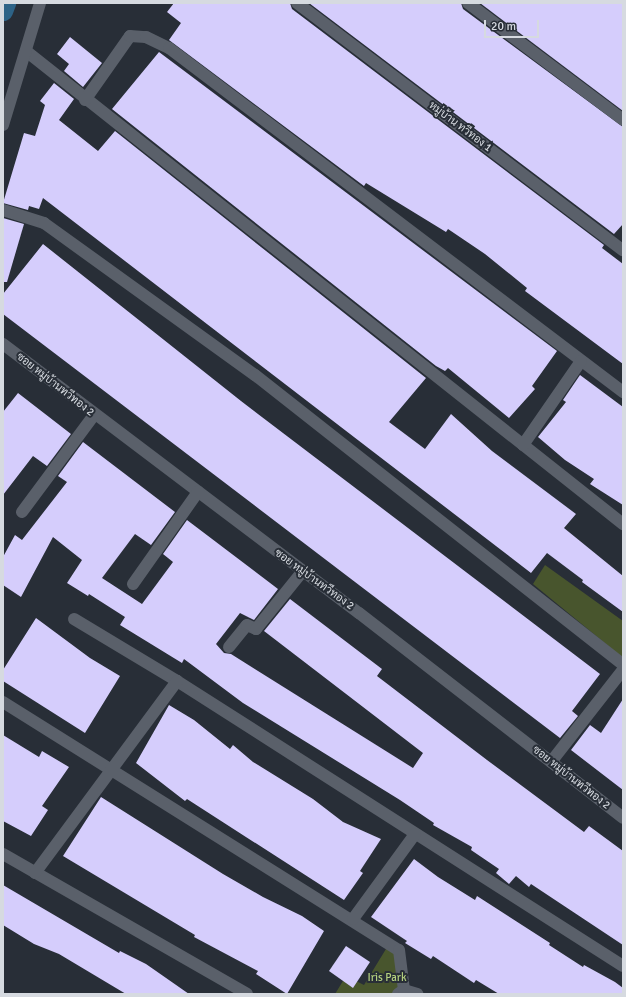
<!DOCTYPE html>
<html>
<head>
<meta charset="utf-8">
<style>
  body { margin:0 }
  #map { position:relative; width:626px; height:997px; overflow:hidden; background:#282e37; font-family:Signika,Sarabun,sans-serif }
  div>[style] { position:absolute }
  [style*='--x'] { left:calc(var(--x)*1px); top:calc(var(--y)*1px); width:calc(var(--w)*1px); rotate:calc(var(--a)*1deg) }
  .green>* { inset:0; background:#48552d }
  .canal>* { height:19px; margin:-9.5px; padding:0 9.5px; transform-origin:9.5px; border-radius:9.5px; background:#2d6387 }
  .building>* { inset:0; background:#d5cdfc }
  .minor>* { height:12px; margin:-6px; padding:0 6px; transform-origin:6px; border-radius:6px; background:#5a606a }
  span { translate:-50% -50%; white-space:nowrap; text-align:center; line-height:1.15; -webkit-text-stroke:4px #282e37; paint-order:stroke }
  .street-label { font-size:11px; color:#d6dae0 }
  .park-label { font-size:11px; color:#b5d17f }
  .frame { position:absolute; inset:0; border:4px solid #d6dae0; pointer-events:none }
  .scale { position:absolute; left:484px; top:20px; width:55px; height:18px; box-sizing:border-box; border:2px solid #d6dae0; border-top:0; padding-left:5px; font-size:12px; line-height:14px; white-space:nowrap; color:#d6dae0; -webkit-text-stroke:3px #282e37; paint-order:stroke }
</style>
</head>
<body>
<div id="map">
  <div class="green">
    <div style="clip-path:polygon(545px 565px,623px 621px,623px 658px,533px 584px)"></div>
    <div style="clip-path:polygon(389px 944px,399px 950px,398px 994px,335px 994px,346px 976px,364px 985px)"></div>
  </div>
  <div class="canal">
    <div style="--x:3;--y:11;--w:9;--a:-69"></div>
  </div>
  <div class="building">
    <div style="clip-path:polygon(174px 3px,290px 3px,292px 9px,604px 245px,602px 248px,623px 264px,623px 364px,525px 291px,527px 288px,485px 254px,448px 229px,446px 232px,366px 183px,364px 186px,169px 40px,181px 23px,167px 12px)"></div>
    <div style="clip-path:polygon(309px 3px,461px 3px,463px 9px,623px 127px,623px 224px,614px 234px)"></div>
    <div style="clip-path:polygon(480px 3px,623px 3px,623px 111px)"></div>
    <div style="clip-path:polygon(70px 37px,102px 63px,83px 87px,64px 71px,69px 64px,57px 54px)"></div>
    <div style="clip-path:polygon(159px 52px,557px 351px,532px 386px,535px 389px,509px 418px,448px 368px,445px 371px,436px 366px,112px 109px)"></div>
    <div style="clip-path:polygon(54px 83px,74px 99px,59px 120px,98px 151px,115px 131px,426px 378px,389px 422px,425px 449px,451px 414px,492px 451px,576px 514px,564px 528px,623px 576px,623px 612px,582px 582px,583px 580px,547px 553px,531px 573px,43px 198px,39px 209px,29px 206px,28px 210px,3px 203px,24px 133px,35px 136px,45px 105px,40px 101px)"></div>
    <div style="clip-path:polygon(3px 218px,24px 224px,7px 282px,3px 282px)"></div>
    <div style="clip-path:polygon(43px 244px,241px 401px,600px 674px,572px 711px,578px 716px,560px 738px,3px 314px,3px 294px)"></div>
    <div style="clip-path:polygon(580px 375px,623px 407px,623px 505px,590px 484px,594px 479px,565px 460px,538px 437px,566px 402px,563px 400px)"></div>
    <div style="clip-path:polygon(18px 393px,71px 434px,47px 466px,33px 456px,3px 495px,3px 412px)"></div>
    <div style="clip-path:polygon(83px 442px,175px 512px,151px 545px,135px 534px,102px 578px,142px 604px,173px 562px,163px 554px,187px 520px,278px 589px,254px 620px,240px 613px,216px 644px,224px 653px,231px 654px,413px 768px,423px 753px,264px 631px,290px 599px,382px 669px,377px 676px,487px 760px,584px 832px,589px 826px,623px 851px,623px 945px,531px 884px,529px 887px,516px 876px,509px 884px,496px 873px,499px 869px,471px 850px,472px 847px,433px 825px,434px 823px,400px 800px,243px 703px,184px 659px,182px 663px,120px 625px,125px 617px,89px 594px,88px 596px,67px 583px,82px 560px,53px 537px,21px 597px,3px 585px,3px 557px,15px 535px,22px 540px,67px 482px,58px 476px)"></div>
    <div style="clip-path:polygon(36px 618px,90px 658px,120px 676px,85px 733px,3px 681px,3px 670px)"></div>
    <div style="clip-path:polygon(623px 699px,623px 790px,571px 750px,590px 725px,601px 733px)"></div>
    <div style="clip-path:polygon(169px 705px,194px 720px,230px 749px,233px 745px,253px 762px,313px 799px,343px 822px,381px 839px,360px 871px,363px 873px,344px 900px,187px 799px,185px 801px,136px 763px)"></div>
    <div style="clip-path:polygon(3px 735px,39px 757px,42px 751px,69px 767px,42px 806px,48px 810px,31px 836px,3px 821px)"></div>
    <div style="clip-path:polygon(101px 797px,223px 874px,263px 897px,302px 916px,324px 931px,287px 994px,256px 974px,258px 971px,194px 937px,195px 935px,63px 856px)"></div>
    <div style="clip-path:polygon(414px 859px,438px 877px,475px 900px,477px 896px,550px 943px,549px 945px,583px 967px,584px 965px,615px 982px,623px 988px,623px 994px,499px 994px,476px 980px,474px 983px,433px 956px,431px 959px,405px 943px,407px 941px,371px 917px)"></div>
    <div style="clip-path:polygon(3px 885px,119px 953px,120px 951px,146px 964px,189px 994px,126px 994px,59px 954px,34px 944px,3px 925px)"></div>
    <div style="clip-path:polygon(346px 946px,370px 962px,353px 988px,329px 971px)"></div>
  </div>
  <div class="minor">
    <div style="--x:297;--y:3;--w:409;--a:37.2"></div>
    <div style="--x:468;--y:3;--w:194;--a:37"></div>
    <div style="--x:26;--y:51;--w:762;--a:38.39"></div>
    <div style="--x:85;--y:100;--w:78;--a:-54.9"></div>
    <div style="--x:130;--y:36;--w:16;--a:4"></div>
    <div style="--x:146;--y:37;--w:25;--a:26"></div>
    <div style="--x:169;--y:48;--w:570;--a:37.15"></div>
    <div style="--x:3;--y:125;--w:127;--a:-73.1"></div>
    <div style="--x:3;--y:210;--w:43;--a:17.6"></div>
    <div style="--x:44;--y:223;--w:260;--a:35.8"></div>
    <div style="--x:255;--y:375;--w:469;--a:38.2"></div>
    <div style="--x:3;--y:344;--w:446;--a:37.1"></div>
    <div style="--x:359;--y:613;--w:334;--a:37.8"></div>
    <div style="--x:523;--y:445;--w:102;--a:-55.4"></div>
    <div style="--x:22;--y:512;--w:121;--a:-53.4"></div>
    <div style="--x:133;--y:584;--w:113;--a:-54.8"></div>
    <div style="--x:74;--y:619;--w:120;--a:31"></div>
    <div style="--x:177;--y:681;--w:529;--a:32.58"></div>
    <div style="--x:229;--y:647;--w:28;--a:-51"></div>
    <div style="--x:247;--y:625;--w:10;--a:24"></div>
    <div style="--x:256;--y:629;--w:73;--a:-51.1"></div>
    <div style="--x:3;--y:702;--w:467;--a:32.1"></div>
    <div style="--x:399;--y:950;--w:40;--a:82.9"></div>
    <div style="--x:551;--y:762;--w:117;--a:-52"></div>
    <div style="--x:3;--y:854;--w:281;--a:29.8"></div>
    <div style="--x:35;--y:873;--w:239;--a:-53.5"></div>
    <div style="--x:353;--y:919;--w:105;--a:-53.9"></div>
    <div style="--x:398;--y:994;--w:7;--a:-34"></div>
    <div style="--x:404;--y:990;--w:14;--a:17"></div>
  </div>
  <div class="street-label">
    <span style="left:460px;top:127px;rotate:37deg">หมู่บ้าน ทวีทอง 1</span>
    <span style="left:55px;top:385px;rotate:38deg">ซอย หมู่บ้านทวีทอง 2</span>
    <span style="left:314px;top:580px;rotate:36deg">ซอย หมู่บ้านทวีทอง 2</span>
    <span style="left:571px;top:778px;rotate:38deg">ซอย หมู่บ้านทวีทอง 2</span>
  </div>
  <div class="park-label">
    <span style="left:387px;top:978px">Iris Park</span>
  </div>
  <div class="frame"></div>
  <div class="scale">20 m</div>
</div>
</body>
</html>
